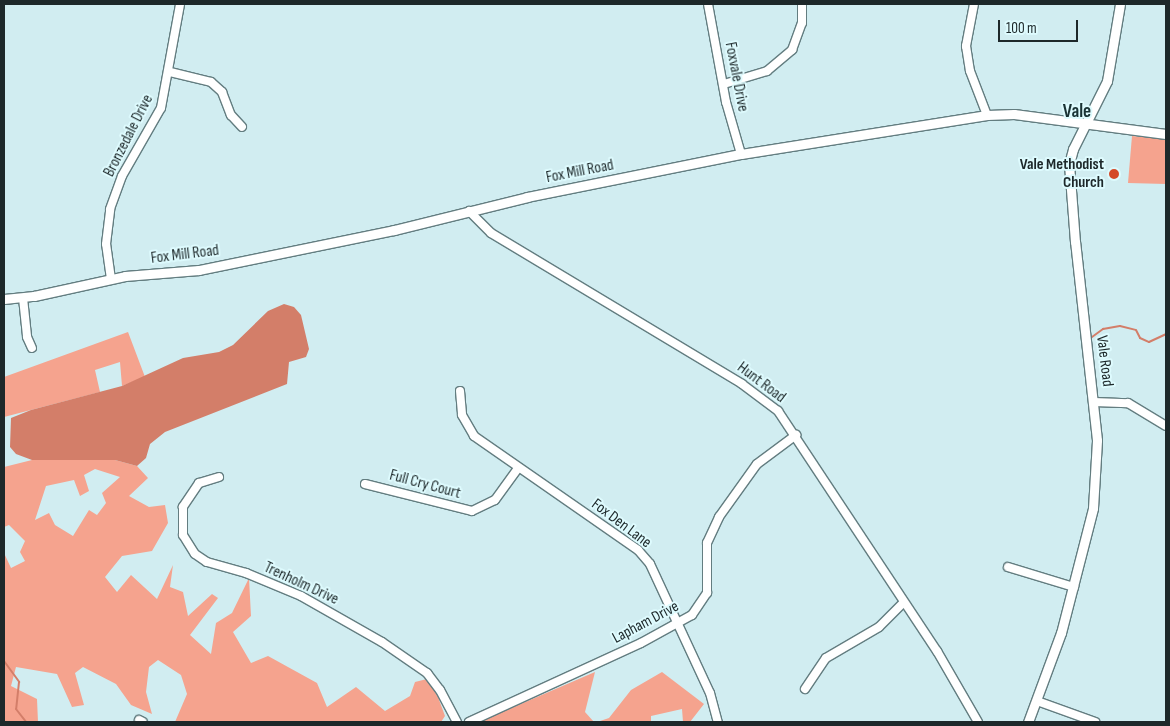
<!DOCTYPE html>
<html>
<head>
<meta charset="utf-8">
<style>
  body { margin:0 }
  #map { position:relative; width:1170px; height:726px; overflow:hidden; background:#d1edf1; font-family:"Sofia Sans Condensed",sans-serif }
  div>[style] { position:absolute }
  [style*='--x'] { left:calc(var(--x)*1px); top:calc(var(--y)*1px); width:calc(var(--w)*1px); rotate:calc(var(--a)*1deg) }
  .green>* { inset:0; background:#f5a38e }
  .water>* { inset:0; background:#d37e69 }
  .stream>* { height:2px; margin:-1px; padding:0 1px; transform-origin:1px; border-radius:1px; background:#d37e69 }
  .roads { filter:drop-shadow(1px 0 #637d80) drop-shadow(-1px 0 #637d80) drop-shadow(0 1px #637d80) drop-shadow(0 -1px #637d80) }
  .minor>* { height:8px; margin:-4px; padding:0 4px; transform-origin:4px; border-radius:4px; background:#fff }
  .major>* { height:9px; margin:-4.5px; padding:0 4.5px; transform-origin:4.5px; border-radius:4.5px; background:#fff }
  .dots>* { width:14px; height:14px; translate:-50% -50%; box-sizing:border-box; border:2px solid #defbfe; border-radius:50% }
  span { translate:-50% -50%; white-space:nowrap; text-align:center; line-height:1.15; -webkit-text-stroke:4px #defbfe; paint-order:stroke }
  .street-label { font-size:16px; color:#1d282a }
  .poi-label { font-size:16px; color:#1d282a; font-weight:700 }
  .right { translate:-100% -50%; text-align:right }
  .quarter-label { font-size:19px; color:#1a3335; font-weight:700 }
  .frame { position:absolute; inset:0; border:5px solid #1d282a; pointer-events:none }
  .scale { position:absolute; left:998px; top:20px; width:80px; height:22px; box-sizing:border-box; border:2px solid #1d282a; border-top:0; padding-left:6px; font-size:15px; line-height:18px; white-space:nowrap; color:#1d282a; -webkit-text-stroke:4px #defbfe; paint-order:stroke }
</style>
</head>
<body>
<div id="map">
  <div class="green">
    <div style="clip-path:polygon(1132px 136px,1166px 139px,1166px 184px,1128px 183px)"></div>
    <div style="clip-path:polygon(128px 332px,145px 377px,122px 386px,120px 362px,95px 370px,100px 392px,4px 417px,4px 377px)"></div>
    <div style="clip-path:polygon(evenodd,67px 458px,115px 460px,137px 466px,148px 478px,129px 496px,149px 507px,165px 505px,168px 523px,152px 551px,122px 556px,105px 577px,117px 592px,131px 575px,157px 599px,173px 565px,170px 587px,183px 592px,188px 616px,212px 594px,218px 598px,190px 635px,211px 654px,216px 623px,232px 613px,249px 578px,251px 616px,233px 632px,251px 663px,268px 656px,317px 683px,327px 707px,356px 687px,385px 711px,410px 696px,415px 682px,427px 679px,438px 697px,445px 716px,441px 722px,175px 722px,187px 694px,181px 675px,158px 660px,149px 667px,146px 692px,152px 714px,131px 705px,116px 684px,83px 667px,75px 673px,84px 705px,72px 707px,57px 674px,16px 667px,11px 686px,37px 699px,38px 722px,4px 722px,4px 553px,11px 568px,25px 561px,20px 552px,25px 541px,9px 525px,4px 527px,4px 467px,32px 460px,67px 458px,95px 469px,120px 477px,102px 493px,106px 503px,97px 515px,89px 510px,73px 536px,55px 525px,49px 513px,35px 520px,46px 486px,74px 480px,80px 496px,89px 491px,84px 475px,95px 469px)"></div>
    <div style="clip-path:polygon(595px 672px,585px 712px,594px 722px,479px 722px)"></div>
    <div style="clip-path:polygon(662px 672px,704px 704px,690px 722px,683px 722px,682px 709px,651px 716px,651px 722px,597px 722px,609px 718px,631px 690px)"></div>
  </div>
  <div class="water">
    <div style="clip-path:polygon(284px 304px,294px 307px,301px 315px,309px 349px,306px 357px,289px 362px,287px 384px,165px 432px,150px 444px,146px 458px,137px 466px,115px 460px,32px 460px,16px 454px,10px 447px,11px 418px,31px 410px,122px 386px,183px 358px,219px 352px,233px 345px,268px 311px)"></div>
  </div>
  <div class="stream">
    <div style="--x:1092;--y:337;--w:14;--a:-36"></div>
    <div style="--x:1103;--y:329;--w:17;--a:-10"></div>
    <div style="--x:1120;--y:326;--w:16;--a:14"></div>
    <div style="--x:1136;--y:330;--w:9;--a:63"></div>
    <div style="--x:1140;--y:338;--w:10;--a:24"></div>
    <div style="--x:1149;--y:342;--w:19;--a:-25"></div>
    <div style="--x:4;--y:661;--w:26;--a:54"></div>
    <div style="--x:19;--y:682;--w:27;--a:96"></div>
    <div style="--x:16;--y:709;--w:16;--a:52"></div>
  </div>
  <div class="roads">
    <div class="minor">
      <div style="--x:708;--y:4;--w:100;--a:79.6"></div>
      <div style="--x:726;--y:102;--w:54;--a:73.9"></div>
      <div style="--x:974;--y:4;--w:43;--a:100.8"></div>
      <div style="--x:966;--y:46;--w:25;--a:81"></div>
      <div style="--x:970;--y:71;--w:47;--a:68.9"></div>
      <div style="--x:170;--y:72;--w:42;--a:13.7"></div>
      <div style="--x:211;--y:82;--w:15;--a:42"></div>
      <div style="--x:222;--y:92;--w:25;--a:69"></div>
      <div style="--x:231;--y:115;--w:16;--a:47"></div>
      <div style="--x:724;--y:84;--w:45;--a:-16.8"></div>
      <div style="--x:767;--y:71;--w:33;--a:-40"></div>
      <div style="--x:792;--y:50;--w:29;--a:-70"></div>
      <div style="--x:802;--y:23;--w:19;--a:-90"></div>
      <div style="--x:469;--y:211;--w:31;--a:45"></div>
      <div style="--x:491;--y:233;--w:293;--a:31"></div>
      <div style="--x:742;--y:384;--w:45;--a:36.9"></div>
      <div style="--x:778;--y:411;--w:288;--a:56.5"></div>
      <div style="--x:937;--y:651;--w:82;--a:60"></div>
      <div style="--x:111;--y:279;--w:35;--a:-98"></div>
      <div style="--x:106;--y:244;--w:35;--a:-83"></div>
      <div style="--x:110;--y:209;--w:35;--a:-70"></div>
      <div style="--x:122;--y:176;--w:78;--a:-60.2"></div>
      <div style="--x:161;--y:108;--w:106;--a:-79.6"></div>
      <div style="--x:23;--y:298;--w:39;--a:84"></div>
      <div style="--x:27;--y:337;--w:12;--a:66"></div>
      <div style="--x:460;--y:391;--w:24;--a:85"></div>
      <div style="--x:462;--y:415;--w:24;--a:60"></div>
      <div style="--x:474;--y:436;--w:200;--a:34.8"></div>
      <div style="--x:638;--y:550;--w:18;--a:49"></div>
      <div style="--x:650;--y:564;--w:142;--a:65.1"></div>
      <div style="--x:710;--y:693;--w:30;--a:75"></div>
      <div style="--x:1094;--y:402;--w:34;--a:2"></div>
      <div style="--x:1128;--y:403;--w:44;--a:31.2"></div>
      <div style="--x:219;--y:477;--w:21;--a:163"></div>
      <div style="--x:199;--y:483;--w:29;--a:124"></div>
      <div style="--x:183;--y:507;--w:28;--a:90"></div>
      <div style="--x:183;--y:535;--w:22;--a:58"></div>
      <div style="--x:195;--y:554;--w:14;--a:34"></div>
      <div style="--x:207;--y:562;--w:41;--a:15.8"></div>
      <div style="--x:246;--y:573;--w:60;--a:22.7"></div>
      <div style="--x:301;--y:596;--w:93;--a:29.6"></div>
      <div style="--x:382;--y:642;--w:55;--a:34.6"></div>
      <div style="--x:427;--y:673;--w:21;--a:53"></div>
      <div style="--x:440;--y:690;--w:36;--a:62"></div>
      <div style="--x:365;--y:484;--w:110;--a:14.2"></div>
      <div style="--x:472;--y:511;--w:25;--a:-26"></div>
      <div style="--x:495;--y:500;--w:39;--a:-54"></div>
      <div style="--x:1008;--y:567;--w:69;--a:16.9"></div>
      <div style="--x:805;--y:689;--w:37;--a:-56"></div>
      <div style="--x:826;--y:658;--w:61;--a:-30.3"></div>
      <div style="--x:879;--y:627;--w:35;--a:-45"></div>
      <div style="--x:1037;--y:701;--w:62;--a:19.9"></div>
      <div style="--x:139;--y:720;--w:4;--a:27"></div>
      <div style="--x:469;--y:722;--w:189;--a:-24.7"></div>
      <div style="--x:641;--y:643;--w:58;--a:-28.8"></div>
      <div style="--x:692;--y:615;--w:27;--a:-56"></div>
      <div style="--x:707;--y:593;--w:50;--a:-90"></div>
      <div style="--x:707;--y:543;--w:29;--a:-65"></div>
      <div style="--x:719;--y:517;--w:65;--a:-54.4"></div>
      <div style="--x:757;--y:464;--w:49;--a:-36.6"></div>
    </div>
    <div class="major">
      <div style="--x:4;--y:299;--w:30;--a:-6"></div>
      <div style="--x:34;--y:296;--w:93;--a:-12.4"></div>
      <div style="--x:125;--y:276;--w:74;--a:-4.6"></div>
      <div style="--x:199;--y:270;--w:199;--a:-11.6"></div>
      <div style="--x:394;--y:230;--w:137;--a:-13.9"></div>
      <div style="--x:527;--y:197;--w:218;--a:-11.4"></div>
      <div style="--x:741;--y:154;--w:249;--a:-9"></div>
      <div style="--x:987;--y:115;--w:27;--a:-2"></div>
      <div style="--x:1014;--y:114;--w:153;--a:7.5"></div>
      <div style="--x:1028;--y:722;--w:95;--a:-69.7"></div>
      <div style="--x:1061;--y:633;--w:129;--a:-75.6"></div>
      <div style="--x:1093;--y:508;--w:68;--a:-86.6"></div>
      <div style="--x:1097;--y:440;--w:199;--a:-96.3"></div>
      <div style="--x:1075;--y:242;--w:78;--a:-94.4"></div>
      <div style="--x:1069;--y:164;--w:16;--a:-75"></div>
      <div style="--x:1073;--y:149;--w:76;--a:-63.4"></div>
      <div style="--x:1107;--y:81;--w:78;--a:-80.4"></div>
    </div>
  </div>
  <div class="dots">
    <div style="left:1114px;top:174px;background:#d44a29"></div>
  </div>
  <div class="street-label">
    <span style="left:736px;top:77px;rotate:79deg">Foxvale Drive</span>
    <span style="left:129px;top:136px;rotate:-63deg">Bronzedale Drive</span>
    <span style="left:580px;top:172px;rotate:-11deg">Fox Mill Road</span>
    <span style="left:185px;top:255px;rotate:-7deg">Fox Mill Road</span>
    <span style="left:1104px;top:361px;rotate:83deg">Vale Road</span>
    <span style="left:761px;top:383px;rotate:37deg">Hunt Road</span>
    <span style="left:425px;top:485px;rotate:15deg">Full Cry Court</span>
    <span style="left:621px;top:524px;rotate:37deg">Fox Den Lane</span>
    <span style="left:301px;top:584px;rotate:25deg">Trenholm Drive</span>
    <span style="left:646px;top:623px;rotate:-28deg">Lapham Drive</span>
  </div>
  <div class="poi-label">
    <span class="right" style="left:1104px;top:174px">Vale Methodist<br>Church</span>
  </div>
  <div class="quarter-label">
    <span style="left:1077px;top:112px">Vale</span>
  </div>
  <div class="frame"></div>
  <div class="scale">100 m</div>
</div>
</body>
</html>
